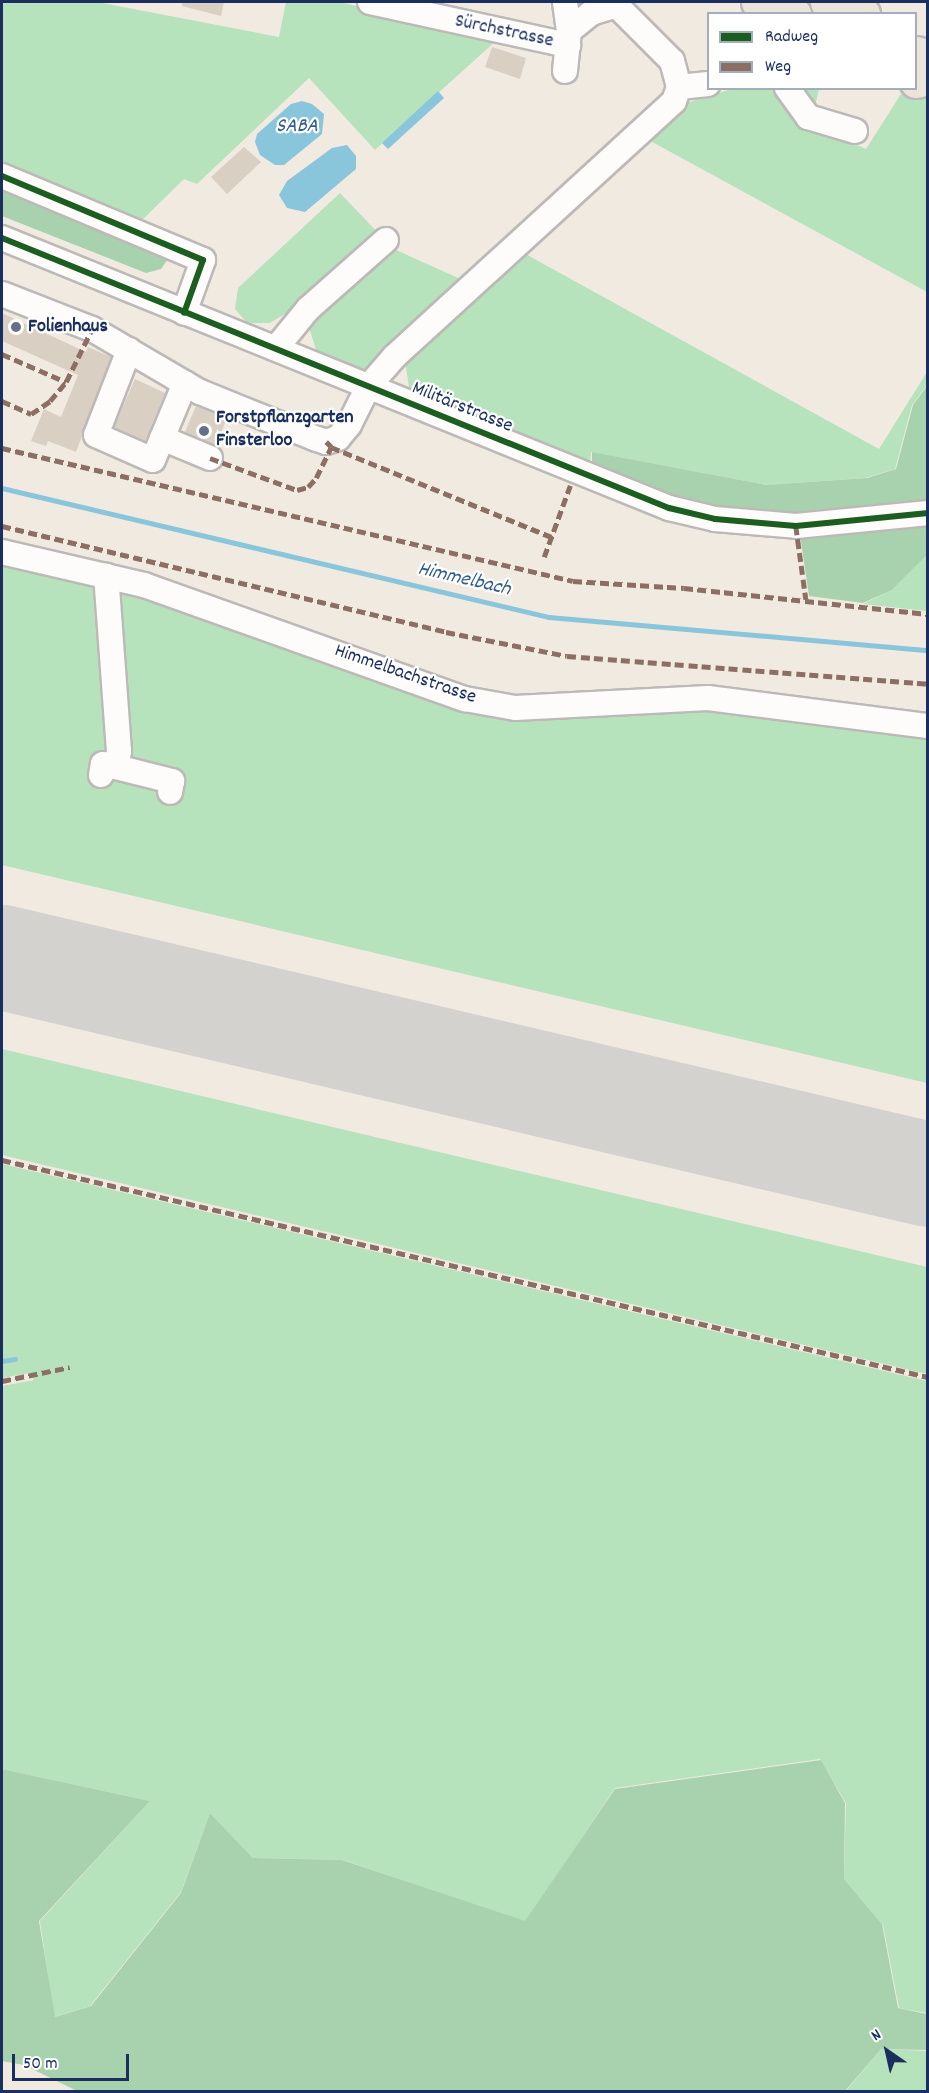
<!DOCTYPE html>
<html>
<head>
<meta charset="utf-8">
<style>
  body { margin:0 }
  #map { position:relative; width:929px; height:2093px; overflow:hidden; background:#f1eae0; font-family:Dekko,sans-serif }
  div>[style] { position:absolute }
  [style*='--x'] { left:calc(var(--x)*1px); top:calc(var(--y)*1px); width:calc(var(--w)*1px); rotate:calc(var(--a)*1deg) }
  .green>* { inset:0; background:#b6e2bc }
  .forest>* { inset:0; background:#a8d1ae }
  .water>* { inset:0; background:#89c6dc }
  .stream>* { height:4.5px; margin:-2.25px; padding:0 2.25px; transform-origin:2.25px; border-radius:2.25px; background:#89c6dc }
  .runway>* { height:105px; margin:-52.5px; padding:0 52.5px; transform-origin:52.5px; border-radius:52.5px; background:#d4d2ce }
  .building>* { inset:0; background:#d9cfc3 }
  .roads { filter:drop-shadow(2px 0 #bcb9b7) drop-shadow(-2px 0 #bcb9b7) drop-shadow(0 2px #bcb9b7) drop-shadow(0 -2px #bcb9b7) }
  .minor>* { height:24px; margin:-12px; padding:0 12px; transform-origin:12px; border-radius:12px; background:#fdfcfa }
  .highway>* { height:33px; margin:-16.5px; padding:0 16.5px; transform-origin:16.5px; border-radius:16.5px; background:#ece4d9 }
  .quiet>* { height:4.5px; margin-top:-2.25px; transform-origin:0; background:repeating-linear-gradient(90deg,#8d6e63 0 9px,transparent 0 13.5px) }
  .cycleway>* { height:6px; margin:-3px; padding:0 3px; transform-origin:3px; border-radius:3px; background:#1b5e20 }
  .dots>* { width:16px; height:16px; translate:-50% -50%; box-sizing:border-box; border:3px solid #fff; border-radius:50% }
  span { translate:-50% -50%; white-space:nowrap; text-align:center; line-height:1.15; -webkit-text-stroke:4.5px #fff; paint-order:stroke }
  .street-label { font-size:20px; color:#1b2f5e }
  .poi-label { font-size:20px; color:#1b2f5e; font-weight:700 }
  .left { translate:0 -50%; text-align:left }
  .water-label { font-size:21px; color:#325e89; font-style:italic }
  .frame { position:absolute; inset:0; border:3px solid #1b2f5e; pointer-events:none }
  .legend { position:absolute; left:707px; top:12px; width:210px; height:78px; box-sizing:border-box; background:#fff; border:2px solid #a4acbf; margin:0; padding:8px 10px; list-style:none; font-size:18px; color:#1b2f5e }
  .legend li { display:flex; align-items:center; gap:12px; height:30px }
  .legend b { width:30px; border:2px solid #a4acbf }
  .north { position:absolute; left:857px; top:2021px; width:60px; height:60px; -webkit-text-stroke:4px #fff; paint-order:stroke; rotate:326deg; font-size:16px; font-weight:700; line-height:24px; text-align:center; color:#1b2f5e }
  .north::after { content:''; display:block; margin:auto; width:21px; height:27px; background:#1b2f5e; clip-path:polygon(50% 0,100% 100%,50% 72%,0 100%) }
  .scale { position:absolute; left:12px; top:2054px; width:117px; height:27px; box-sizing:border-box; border:3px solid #1b2f5e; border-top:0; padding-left:8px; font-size:18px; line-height:21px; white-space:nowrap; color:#1b2f5e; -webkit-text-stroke:4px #fff; paint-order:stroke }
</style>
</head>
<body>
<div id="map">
  <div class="green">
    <div style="clip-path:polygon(2px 2px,97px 2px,279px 37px,286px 2px,339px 2px,498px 39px,375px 150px,309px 78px,197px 184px,184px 179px,141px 221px,2px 165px)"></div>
    <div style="clip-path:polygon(732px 89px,819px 89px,811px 124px,866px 149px,901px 94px,927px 91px,927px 292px,645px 138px,683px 104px)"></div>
    <div style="clip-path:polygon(340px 193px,380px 235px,299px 305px,270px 323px,247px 323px,235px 309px,238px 288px)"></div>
    <div style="clip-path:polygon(387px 246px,467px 282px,374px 367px,353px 373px,317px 353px,309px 327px,313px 312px)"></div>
    <div style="clip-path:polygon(520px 251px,879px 449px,927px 372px,927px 385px,912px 405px,895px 469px,865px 478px,767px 485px,591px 452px,589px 471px,410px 394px,404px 354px)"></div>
    <div style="clip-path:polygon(927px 555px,927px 611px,863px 604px,892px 590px)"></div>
    <div style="clip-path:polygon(2px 561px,92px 582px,102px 588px,127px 763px,116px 594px,121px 589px,478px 714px,500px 717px,714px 706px,928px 732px,927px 1083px,2px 865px)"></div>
    <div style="clip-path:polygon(2px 1049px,927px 1267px,927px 1374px,2px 1155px)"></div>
    <div style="clip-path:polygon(2px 1164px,927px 1381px,927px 2013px,899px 2008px,883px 1925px,844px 1879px,846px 1803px,820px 1759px,615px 1788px,525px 1922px,343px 1860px,253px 1858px,210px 1813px,181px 1892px,90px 2006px,54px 2017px,40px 1921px,150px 1801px,2px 1769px,2px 1386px,34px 1380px,30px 1373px,2px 1378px)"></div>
    <div style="clip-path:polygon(881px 2049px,927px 2051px,927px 2091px,845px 2092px)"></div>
  </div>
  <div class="forest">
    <div style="clip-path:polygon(2px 174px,170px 256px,161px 269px,146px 273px,2px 216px)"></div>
    <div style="clip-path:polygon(927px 386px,927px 555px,892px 590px,863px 603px,809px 596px,800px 535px,715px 513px,592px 470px,592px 452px,766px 485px,867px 478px,896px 469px,913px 405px)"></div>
    <div style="clip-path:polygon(821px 1760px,845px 1803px,844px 1879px,882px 1924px,898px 2008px,927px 2014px,927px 2050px,881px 2049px,845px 2091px,79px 2092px,24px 2065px,2px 2061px,2px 1769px,150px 1801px,39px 1921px,55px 2017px,91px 2006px,181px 1893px,210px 1813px,253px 1858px,342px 1860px,525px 1921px,615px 1789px)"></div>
  </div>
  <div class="water">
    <div style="clip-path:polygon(438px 91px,444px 98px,388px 149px,382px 143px)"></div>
    <div style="clip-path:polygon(302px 101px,312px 104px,324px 114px,322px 134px,284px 165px,275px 165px,260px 155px,255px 142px,257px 134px,291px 104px)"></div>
    <div style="clip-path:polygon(347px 145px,356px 156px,356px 169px,305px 212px,287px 208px,279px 195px,287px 181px,332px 148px)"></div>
  </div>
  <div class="stream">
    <div style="--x:2;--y:488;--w:562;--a:13.27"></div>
    <div style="--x:549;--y:617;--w:380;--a:5"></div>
    <div style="--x:2;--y:1361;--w:13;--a:-9"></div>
  </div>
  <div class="runway">
    <div style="--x:2;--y:957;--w:951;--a:13.19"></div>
  </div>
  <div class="building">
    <div style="clip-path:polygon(182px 2px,224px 2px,221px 16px,182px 6px)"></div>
    <div style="clip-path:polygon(492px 47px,526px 58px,520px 79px,485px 67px)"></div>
    <div style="clip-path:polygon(244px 147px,261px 162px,227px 194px,211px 177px)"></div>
    <div style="clip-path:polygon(2px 313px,86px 352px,88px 347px,111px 357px,76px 452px,48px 441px,46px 446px,31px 441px,44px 409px,61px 417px,78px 375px,2px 341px)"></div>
    <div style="clip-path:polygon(135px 379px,165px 393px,145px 441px,114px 427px)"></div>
    <div style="clip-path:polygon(196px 406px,227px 418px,216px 445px,185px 432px)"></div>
  </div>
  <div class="roads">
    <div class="minor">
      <div style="--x:370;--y:2;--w:203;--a:12.3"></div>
      <div style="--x:569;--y:31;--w:28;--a:-39"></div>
      <div style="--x:591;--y:13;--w:28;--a:-17"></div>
      <div style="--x:565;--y:71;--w:40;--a:-84.3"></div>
      <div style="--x:569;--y:31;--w:29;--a:-98"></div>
      <div style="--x:679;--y:87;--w:29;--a:-6"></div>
      <div style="--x:787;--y:88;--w:36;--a:54"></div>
      <div style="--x:808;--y:117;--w:49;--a:16.6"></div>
      <div style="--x:2;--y:176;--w:218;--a:22.7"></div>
      <div style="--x:203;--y:260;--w:56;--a:109.7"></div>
      <div style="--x:2;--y:238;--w:720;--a:22.04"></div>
      <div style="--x:669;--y:508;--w:47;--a:13.4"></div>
      <div style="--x:715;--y:519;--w:81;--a:4.9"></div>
      <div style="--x:796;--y:526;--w:133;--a:-5.6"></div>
      <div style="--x:2;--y:294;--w:97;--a:21.3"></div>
      <div style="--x:92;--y:329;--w:125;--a:30.3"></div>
      <div style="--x:200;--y:392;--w:126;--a:21.9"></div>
      <div style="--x:317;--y:439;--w:9;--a:18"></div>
      <div style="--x:326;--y:442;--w:13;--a:-18"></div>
      <div style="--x:338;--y:438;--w:17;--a:-50"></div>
      <div style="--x:349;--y:425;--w:42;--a:-63.4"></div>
      <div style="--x:368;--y:387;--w:40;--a:-49"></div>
      <div style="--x:394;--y:357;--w:379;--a:-42.4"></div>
      <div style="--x:674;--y:101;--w:15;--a:-70"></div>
      <div style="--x:679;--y:87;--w:27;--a:-105"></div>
      <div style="--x:672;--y:61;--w:83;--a:-135"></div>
      <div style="--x:277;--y:347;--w:49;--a:-50.8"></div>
      <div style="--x:308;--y:309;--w:104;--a:-41.5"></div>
      <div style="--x:129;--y:350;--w:91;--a:111.2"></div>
      <div style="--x:96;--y:435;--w:62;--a:23.7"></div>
      <div style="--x:153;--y:460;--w:83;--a:-67.4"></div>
      <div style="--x:162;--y:438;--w:52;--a:22.6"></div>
      <div style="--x:2;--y:552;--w:146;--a:13.1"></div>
      <div style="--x:144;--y:585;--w:341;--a:19.6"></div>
      <div style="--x:465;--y:699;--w:51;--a:10.2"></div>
      <div style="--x:515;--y:708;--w:193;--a:-3"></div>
      <div style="--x:708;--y:698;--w:222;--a:7.3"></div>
      <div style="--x:116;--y:767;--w:58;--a:14"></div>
      <div style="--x:172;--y:781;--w:11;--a:100"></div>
      <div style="--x:101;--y:775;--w:11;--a:-80"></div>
      <div style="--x:103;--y:764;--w:13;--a:13"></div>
      <div style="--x:116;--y:767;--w:16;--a:-79"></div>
      <div style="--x:119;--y:751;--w:176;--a:-94.2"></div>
    </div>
    <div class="highway">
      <div style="--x:758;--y:2;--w:38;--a:18"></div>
      <div style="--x:827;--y:2;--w:38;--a:18"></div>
      <div style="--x:916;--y:53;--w:13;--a:18"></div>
      <div style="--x:916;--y:81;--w:12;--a:-14"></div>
    </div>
  </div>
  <div class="quiet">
    <div style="--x:2;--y:354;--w:70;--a:23.6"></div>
    <div style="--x:66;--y:382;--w:59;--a:-63.9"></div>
    <div style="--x:2;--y:401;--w:32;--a:24"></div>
    <div style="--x:31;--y:414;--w:23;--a:-34"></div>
    <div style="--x:50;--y:401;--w:25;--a:-50"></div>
    <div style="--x:331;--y:447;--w:238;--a:22.2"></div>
    <div style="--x:2;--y:448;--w:586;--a:13.11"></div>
    <div style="--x:573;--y:581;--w:111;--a:3.6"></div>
    <div style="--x:684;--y:588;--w:245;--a:6.1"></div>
    <div style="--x:210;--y:458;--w:93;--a:20.2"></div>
    <div style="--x:297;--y:490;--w:11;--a:-15"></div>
    <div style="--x:308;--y:487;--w:12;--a:-48"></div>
    <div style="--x:316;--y:478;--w:34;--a:-64"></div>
    <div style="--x:331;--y:447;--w:7;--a:-135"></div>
    <div style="--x:2;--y:526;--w:456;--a:13.4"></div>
    <div style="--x:446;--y:632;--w:123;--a:11.2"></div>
    <div style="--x:567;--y:656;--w:362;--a:4.4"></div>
    <div style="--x:796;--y:526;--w:74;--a:82.2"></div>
    <div style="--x:544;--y:557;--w:76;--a:-69.9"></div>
    <div style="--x:2;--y:1160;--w:951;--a:13.19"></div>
    <div style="--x:2;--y:1381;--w:69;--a:-11.6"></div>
  </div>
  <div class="cycleway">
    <div style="--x:2;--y:176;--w:218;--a:22.7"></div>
    <div style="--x:203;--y:260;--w:56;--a:109.7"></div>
    <div style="--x:2;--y:238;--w:720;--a:22.04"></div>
    <div style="--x:669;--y:508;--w:47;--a:13.4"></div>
    <div style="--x:715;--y:519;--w:81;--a:4.9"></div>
    <div style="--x:796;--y:526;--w:133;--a:-5.6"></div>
  </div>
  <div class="dots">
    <div style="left:16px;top:327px;background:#66708c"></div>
    <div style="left:204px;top:431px;background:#66708c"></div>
  </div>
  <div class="street-label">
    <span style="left:504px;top:32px;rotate:12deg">Sürchstrasse</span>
    <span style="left:462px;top:408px;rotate:22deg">Militärstrasse</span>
    <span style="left:405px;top:675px;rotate:19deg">Himmelbachstrasse</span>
  </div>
  <div class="poi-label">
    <span class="left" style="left:28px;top:327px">Folienhaus</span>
    <span class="left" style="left:216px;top:430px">Forstpflanzgarten<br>Finsterloo</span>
  </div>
  <div class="water-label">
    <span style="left:297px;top:127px">SABA</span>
    <span style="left:464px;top:580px;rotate:13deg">Himmelbach</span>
  </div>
  <div class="frame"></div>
  <ul class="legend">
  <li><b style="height:8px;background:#1b5e20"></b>Radweg</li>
  <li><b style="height:8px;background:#8d6e63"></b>Weg</li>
  </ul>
  <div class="north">N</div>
  <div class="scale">50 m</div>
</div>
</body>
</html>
